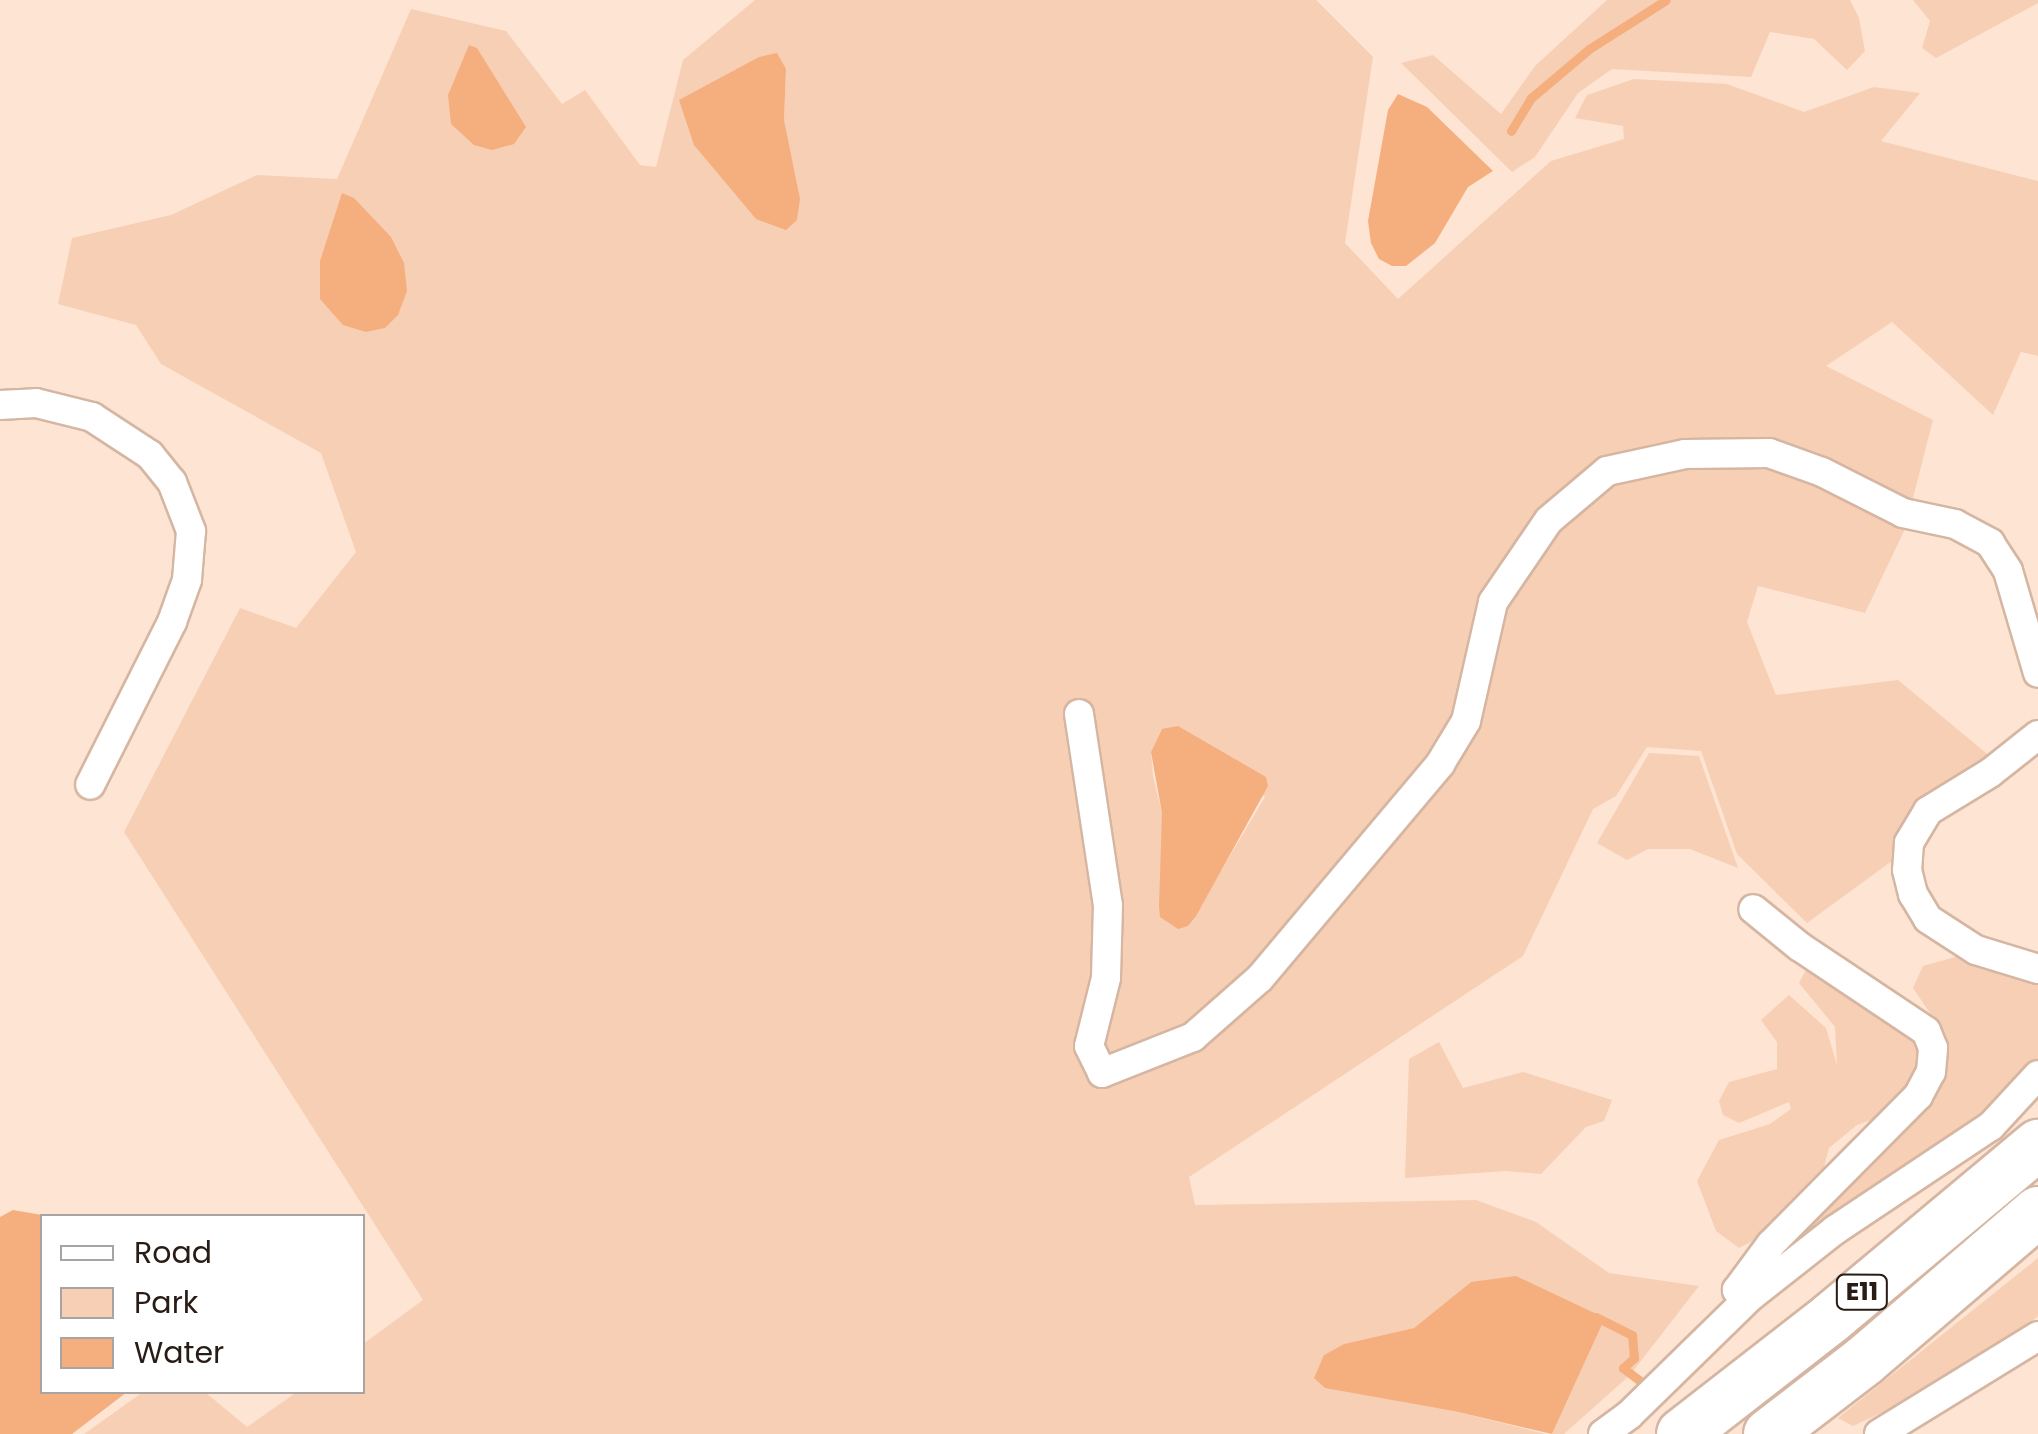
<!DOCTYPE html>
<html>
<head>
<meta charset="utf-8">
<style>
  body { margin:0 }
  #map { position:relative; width:2038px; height:1434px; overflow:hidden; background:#fee4d3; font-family:Poppins,sans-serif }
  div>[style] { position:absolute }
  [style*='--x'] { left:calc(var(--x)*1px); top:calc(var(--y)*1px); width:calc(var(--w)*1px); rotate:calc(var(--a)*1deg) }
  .green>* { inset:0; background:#f7cfb5 }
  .water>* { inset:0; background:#f5ae7e }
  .stream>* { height:9px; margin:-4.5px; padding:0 4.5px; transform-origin:4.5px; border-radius:4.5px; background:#f5ae7e }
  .roads { filter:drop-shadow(2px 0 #d5b6a2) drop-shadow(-2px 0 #d5b6a2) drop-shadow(0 2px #d5b6a2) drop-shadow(0 -2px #d5b6a2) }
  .minor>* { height:28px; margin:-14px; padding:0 14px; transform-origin:14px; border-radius:14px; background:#fff }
  .motorway>* { height:50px; margin:-25px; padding:0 25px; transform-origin:25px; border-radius:25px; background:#fff }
  span { translate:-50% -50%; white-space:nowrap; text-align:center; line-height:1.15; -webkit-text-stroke:10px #fff; paint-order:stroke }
  .shield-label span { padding:2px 8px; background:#fff; border:2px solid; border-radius:8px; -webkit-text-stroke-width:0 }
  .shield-label { font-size:25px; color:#281c15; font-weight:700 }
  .legend { position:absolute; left:40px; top:1214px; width:325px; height:180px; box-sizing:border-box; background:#fff; border:2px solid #a9a4a1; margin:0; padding:12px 18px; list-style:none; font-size:30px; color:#281c15 }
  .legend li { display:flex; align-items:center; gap:20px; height:50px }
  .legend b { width:50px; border:2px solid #a9a4a1 }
</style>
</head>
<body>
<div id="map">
  <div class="green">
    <div style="clip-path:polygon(evenodd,755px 0,1316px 0,1373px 57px,1345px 243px,1398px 299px,1551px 161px,1624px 139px,1623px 126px,1575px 118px,1587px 95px,1634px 79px,1727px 84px,1804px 112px,1874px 87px,1920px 93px,1881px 141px,2038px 181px,2038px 356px,2021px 352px,1993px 415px,1892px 322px,1826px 366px,1933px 420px,1905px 529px,1865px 613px,1758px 586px,1747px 622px,1776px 695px,1898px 680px,1991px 757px,1911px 808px,1892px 861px,1807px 923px,1737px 854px,1701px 751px,1647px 747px,1616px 796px,1593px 809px,1523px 956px,1189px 1177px,1195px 1205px,1476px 1200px,1536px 1222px,1609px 1273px,1699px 1286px,1630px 1375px,1564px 1434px,1552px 1434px,1605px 1318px,1471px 1282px,1414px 1328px,1344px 1344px,1324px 1355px,1454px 1411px,1546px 1434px,84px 1434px,143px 1392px,205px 1392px,247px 1427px,297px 1392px,362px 1392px,363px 1344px,423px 1300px,124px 832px,240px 608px,296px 628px,356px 552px,321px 453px,161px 364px,136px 325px,58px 304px,72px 238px,171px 215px,257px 175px,337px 179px,411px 9px,506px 31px,562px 104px,585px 90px,640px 165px,656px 167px,683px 60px,755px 0,786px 69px,784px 120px,790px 160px,679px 101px,786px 69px,755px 0,1162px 729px,1265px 797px,1188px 926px,1163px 858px,1162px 813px,1153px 776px,1151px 752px,1162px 729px)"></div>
    <div style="clip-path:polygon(1607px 0,1850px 0,1859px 18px,1865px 51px,1847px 70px,1814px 39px,1770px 32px,1751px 77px,1612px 69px,1578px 93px,1535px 157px,1512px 172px,1401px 63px,1433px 55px,1501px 114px,1535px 66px)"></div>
    <div style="clip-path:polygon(1913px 0,2038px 0,2038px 3px,1936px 58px,1922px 48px,1930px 21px)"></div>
    <div style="clip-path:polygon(1649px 753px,1699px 756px,1738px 868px,1690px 849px,1648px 849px,1627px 860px,1597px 843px)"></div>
    <div style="clip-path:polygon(1959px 956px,2038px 979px,2038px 1060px,1973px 1127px,1911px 1162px,1767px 1269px,1939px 1082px,1948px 1058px,1936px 1022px,1913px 988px,1923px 966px)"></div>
    <div style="clip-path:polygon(1807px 968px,1820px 971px,1907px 1026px,1918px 1046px,1919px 1078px,1888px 1114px,1857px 1125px,1829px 1148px,1822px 1175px,1764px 1235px,1739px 1248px,1716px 1231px,1697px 1181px,1719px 1140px,1770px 1124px,1791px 1109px,1789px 1102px,1739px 1123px,1723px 1115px,1719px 1101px,1729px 1082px,1777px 1069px,1777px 1042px,1761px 1020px,1789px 995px,1826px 1028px,1837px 1065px,1835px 1027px,1799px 983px)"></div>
    <div style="clip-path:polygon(1439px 1042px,1463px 1088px,1523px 1072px,1612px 1100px,1604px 1121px,1586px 1127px,1541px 1174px,1506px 1171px,1405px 1178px,1409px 1059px)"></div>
    <div style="clip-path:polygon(2038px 1258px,2038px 1316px,2021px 1331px,1898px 1405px,1853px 1426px,1838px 1418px)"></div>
  </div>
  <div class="water">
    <div style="clip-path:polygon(469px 45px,477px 48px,526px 127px,514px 144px,492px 150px,474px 145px,451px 124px,448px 95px)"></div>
    <div style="clip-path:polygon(777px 53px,786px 69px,784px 120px,800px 199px,797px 220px,786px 230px,756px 219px,694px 145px,679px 100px,759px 57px)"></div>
    <div style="clip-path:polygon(1398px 94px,1427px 107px,1493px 171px,1468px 187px,1435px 243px,1406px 266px,1392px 266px,1379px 259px,1371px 243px,1368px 221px,1388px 110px)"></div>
    <div style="clip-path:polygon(342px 193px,354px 198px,391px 237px,404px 263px,407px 291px,398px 315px,385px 328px,366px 332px,343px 325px,320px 299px,320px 261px)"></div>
    <div style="clip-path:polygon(1178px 726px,1266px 777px,1268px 786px,1196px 916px,1188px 926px,1178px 929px,1160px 917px,1159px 906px,1162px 813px,1151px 752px,1162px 729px)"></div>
    <div style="clip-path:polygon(13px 1210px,48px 1216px,42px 1216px,42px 1392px,127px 1392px,72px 1434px,0 1434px,0 1217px)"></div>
    <div style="clip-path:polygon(1516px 1276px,1605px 1318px,1552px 1434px,1454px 1411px,1325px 1388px,1314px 1378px,1324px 1355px,1344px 1344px,1414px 1328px,1471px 1282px)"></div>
  </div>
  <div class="stream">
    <div style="--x:1511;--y:131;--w:39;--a:-59"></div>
    <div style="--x:1531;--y:98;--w:76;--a:-40.2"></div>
    <div style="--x:1589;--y:49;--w:91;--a:-32.5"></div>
    <div style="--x:1596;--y:1317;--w:40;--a:26.6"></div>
    <div style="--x:1632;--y:1335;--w:23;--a:85"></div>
    <div style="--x:1634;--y:1358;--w:15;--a:138"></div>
    <div style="--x:1623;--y:1368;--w:26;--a:37"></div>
  </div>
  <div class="roads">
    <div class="minor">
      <div style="--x:0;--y:405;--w:36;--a:-3"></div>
      <div style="--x:36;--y:403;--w:58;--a:14"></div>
      <div style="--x:92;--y:417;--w:69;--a:33.2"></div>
      <div style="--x:150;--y:455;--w:35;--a:51"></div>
      <div style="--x:172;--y:482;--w:53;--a:68.8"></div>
      <div style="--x:191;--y:531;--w:49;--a:94.7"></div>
      <div style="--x:187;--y:580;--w:45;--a:109.7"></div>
      <div style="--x:172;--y:622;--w:182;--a:116.7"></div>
      <div style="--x:1079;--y:714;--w:193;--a:81.4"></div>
      <div style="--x:1108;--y:905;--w:73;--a:91.6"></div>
      <div style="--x:1106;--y:978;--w:70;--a:104"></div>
      <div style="--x:1089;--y:1046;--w:30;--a:64"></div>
      <div style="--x:1102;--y:1073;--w:98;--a:-21.6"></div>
      <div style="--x:1193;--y:1037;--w:89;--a:-41.4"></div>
      <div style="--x:1260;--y:978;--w:280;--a:-49.9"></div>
      <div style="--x:1440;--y:764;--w:50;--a:-58.8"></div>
      <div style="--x:1466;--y:721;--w:122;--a:-77.2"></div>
      <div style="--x:1493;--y:602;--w:99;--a:-55.7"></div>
      <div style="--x:1549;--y:520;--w:76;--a:-40.2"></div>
      <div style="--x:1607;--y:471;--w:80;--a:-12.3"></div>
      <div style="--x:1685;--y:454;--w:84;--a:-0.7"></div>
      <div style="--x:1769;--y:453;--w:56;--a:19.7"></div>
      <div style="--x:1822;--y:472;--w:91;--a:26.8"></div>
      <div style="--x:1903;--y:513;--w:53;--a:11.9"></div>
      <div style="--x:1955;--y:524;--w:40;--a:28"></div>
      <div style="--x:1990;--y:543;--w:33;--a:57"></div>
      <div style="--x:2008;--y:571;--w:106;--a:73.6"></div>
      <div style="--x:2038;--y:735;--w:61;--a:141.6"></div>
      <div style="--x:1990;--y:773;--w:73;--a:148.5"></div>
      <div style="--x:1928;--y:811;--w:37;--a:121"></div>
      <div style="--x:1909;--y:843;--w:27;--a:94"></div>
      <div style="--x:1907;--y:870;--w:25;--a:76"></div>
      <div style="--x:1913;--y:894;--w:29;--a:59"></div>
      <div style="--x:1928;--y:919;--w:57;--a:32.9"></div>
      <div style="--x:1976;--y:950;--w:65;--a:17"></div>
      <div style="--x:1745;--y:1300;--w:13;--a:-129"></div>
      <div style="--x:1737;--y:1290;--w:57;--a:-53.5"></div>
      <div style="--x:1771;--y:1244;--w:209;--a:-45.2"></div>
      <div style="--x:1918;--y:1096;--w:27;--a:-62"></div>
      <div style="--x:1931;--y:1072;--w:24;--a:-85"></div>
      <div style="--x:1933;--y:1048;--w:18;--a:-112"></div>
      <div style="--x:1926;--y:1031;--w:151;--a:-146.3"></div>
      <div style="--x:1800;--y:947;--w:60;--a:-141"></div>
      <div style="--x:1603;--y:1434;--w:32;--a:-36"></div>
      <div style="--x:1629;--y:1415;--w:170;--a:-44.3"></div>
      <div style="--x:1751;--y:1296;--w:107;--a:-38.2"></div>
      <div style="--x:1835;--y:1230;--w:187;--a:-33.7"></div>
      <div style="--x:1991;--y:1126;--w:69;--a:-47.3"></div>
      <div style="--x:1879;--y:1434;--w:187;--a:-31.6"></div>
    </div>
    <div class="motorway">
      <div style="--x:1682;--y:1434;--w:189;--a:-37.9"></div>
      <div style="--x:1831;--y:1318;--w:270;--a:-39.9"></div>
      <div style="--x:1769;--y:1434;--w:120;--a:-37.5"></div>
      <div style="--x:1864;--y:1361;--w:229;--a:-40.6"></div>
    </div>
  </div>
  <div class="shield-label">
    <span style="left:1862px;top:1292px">E11</span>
  </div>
  <ul class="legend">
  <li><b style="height:12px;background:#fff"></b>Road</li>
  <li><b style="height:28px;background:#f7cfb5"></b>Park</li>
  <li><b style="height:28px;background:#f5ae7e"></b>Water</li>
  </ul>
</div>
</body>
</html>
